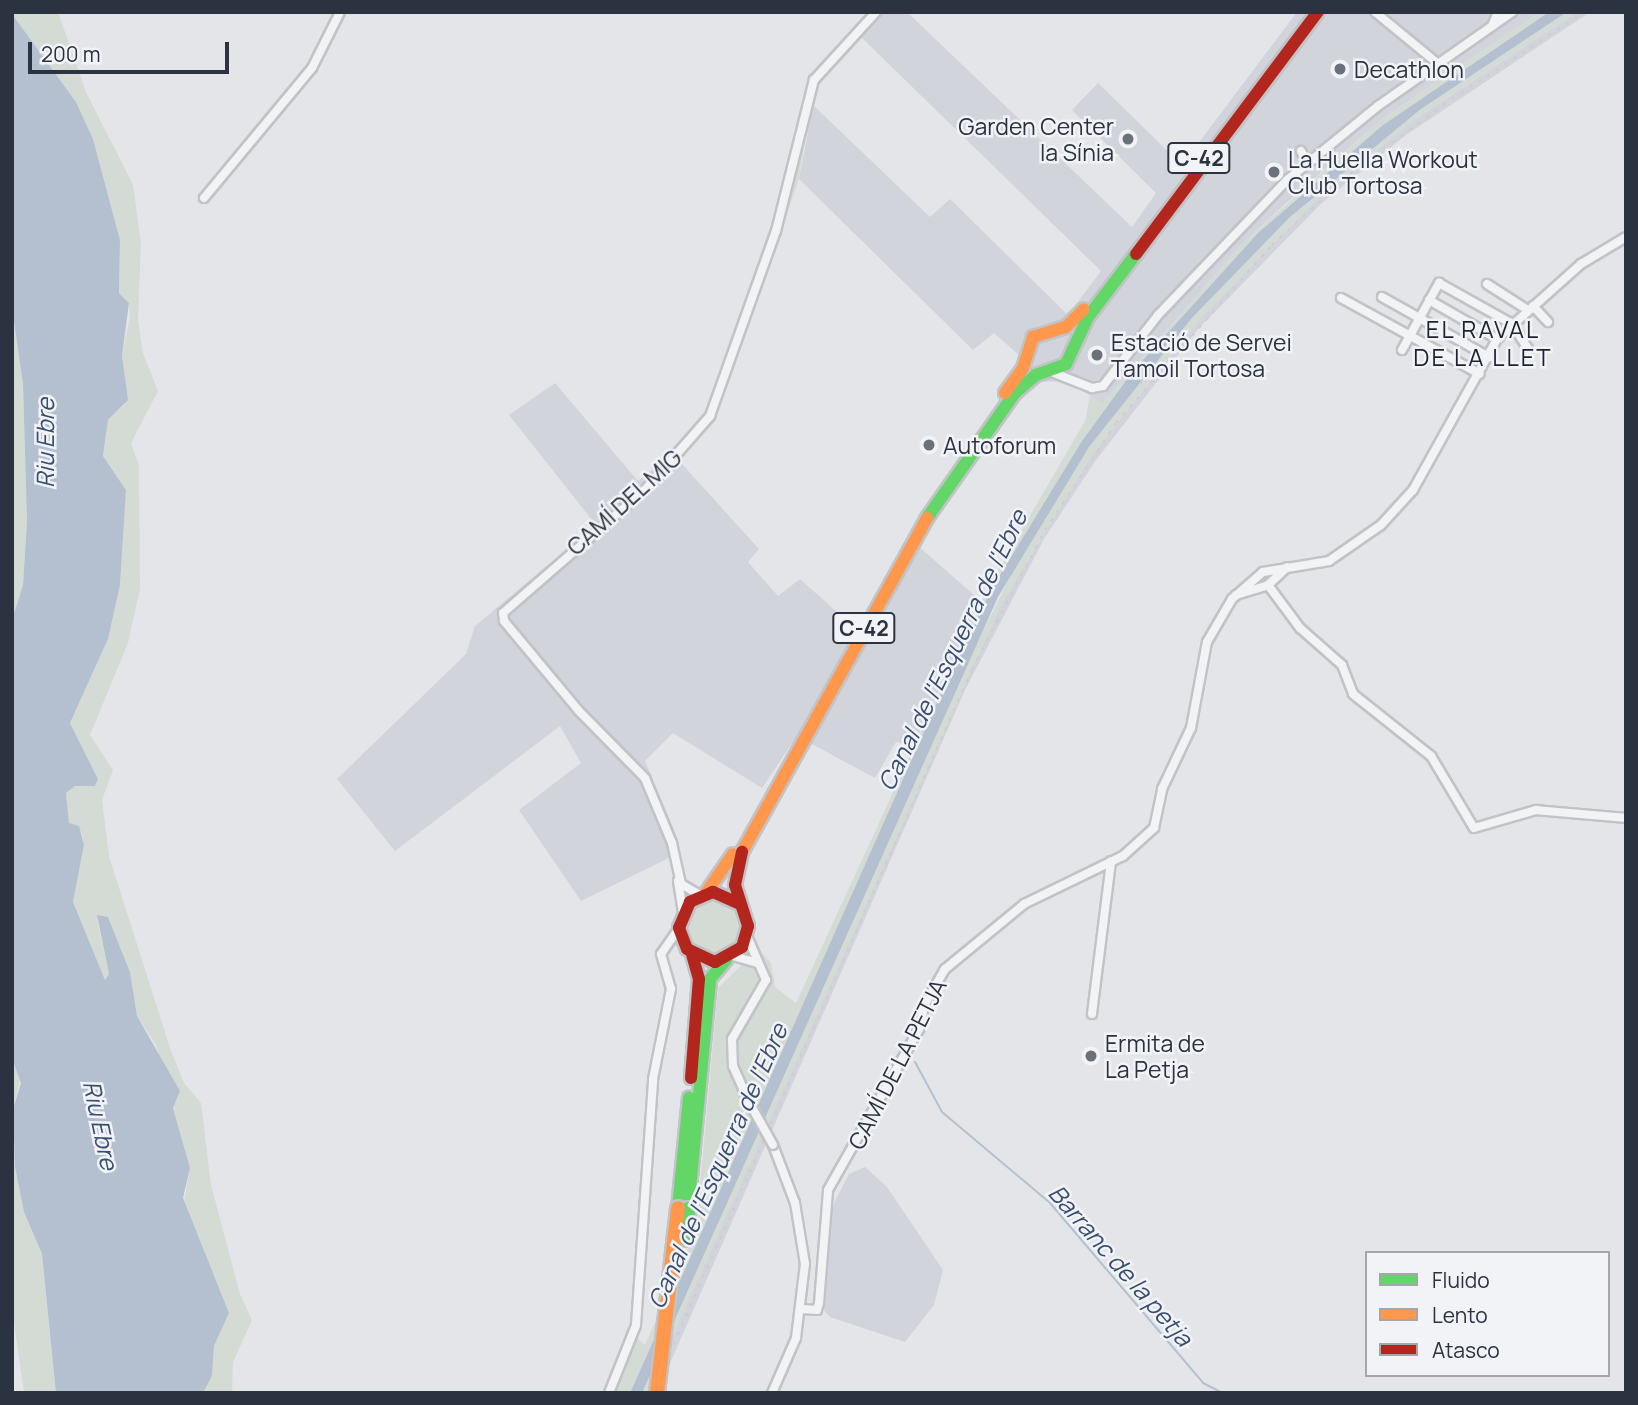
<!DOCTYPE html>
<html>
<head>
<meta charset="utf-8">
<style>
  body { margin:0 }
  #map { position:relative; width:1638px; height:1405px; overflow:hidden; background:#e3e5e8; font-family:Manrope,sans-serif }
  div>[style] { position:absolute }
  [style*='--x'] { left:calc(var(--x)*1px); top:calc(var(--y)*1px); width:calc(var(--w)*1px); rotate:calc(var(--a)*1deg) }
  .built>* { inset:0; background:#d2d4db }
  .green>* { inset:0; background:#d4dbd4 }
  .round { border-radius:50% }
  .water>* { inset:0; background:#b4c0d0 }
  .stream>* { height:2px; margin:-1px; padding:0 1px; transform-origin:1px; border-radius:1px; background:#b4c0d0 }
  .roads { filter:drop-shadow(2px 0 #c1c3c6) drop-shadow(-2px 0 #c1c3c6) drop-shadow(0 2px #c1c3c6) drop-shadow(0 -2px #c1c3c6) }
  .street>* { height:8px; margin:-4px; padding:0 4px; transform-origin:4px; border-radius:4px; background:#f2f3f5 }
  .fast>* { height:12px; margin:-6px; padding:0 6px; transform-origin:6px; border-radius:6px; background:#63d668 }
  .slow>* { height:12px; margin:-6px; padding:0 6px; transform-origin:6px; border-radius:6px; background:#ff974d }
  .jam>* { height:12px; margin:-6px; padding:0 6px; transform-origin:6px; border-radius:6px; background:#b3261e }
  .rail>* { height:2px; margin-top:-1px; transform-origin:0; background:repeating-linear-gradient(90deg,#cccdcf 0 3.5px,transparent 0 10.5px) }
  .bridges { filter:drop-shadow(2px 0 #c1c3c6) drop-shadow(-2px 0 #c1c3c6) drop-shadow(0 2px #c1c3c6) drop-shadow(0 -2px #c1c3c6) }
  .street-bridge>* { height:8px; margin:-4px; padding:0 4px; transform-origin:4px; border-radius:4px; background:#f2f3f5 }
  .fast-bridge>* { height:14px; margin:-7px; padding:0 7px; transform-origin:7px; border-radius:7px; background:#63d668 }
  .slow-bridge>* { height:14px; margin:-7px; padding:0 7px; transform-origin:7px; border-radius:7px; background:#ff974d }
  .dots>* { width:19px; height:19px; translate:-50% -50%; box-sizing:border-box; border:4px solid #f1f3f7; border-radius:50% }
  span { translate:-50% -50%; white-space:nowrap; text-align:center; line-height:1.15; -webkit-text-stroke:5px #f1f3f7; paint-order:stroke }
  .shield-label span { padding:2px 5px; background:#f1f3f7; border:2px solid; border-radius:5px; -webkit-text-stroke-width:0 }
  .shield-label { font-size:21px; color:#2b3240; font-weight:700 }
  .poi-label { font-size:23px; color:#2b3240 }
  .left { translate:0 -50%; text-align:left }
  .right { translate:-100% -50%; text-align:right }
  .street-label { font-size:23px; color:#2b3240 }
  .neighbourhood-label { font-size:24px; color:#1e2330; letter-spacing:2px }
  .water-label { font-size:24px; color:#394e70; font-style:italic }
  .frame { position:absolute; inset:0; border:14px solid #2b3240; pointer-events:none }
  .legend { position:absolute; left:1365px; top:1251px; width:245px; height:126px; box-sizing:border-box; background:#f1f3f7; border:2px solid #a2a6ae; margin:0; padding:9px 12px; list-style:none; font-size:21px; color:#2b3240 }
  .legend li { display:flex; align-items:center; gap:14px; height:35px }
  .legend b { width:35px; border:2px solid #a2a6ae }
  .scale { position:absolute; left:28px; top:42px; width:201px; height:32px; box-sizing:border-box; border:4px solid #2b3240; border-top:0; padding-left:9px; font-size:21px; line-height:24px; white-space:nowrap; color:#2b3240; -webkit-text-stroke:5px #f1f3f7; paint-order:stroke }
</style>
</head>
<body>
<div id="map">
  <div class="built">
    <div style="clip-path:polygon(882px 12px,907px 12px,1132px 227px,1156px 193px,1072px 110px,1098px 83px,1182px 165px,1297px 12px,1540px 12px,1381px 120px,1284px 205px,1242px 244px,1102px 404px,1069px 381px,1037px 382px,1017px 364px,1020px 356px,994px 333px,973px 350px,799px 179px,813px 105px,930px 217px,950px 199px,1068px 315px,1101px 271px,860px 36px)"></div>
    <div style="clip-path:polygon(1577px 12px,1590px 12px,1406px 135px,1322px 203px,1199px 328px,1096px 460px,1044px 539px,965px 690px,657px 1393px,647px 1393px,942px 729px,1002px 603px,1091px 456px,1202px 316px,1314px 202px,1411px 122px)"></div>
    <div style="clip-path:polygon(555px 383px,638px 481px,672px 453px,759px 549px,748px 562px,778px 596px,800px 579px,846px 620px,872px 630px,917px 545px,981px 601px,913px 746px,896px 742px,875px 778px,797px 736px,762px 788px,673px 733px,645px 761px,673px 827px,677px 854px,581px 901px,519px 810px,581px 763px,560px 726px,395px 851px,337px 779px,466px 654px,475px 626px,596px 525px,509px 415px)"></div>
    <div style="clip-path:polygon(865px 1167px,887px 1187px,943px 1270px,934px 1305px,905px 1342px,830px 1317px,822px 1308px,824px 1244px,833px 1205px,849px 1174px)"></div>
  </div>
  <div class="green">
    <div style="clip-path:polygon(58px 12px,86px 92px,133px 185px,141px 244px,138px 321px,143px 353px,158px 391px,131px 443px,139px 465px,140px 589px,128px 643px,90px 735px,113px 770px,102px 800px,109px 856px,171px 1051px,184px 1083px,201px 1103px,211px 1185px,240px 1294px,252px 1320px,233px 1362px,232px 1393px,203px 1393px,212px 1376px,214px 1346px,229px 1313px,184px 1202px,190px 1168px,173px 1108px,178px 1087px,164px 1072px,156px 1045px,137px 1016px,130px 972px,108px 917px,97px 919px,109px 974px,105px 980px,73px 902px,84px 845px,82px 833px,69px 823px,66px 793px,75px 786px,95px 786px,98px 779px,70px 723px,108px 639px,120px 585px,126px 490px,103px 456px,108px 420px,126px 403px,122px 356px,130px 316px,129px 303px,119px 293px,120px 240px,93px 139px,76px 102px,12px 14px)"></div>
    <div style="clip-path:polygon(871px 12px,882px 12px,813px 85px,799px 179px,761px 288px,711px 421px,678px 459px,672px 453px,703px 419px,754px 285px,788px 177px,809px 82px)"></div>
    <div style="clip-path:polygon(1540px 12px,1549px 12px,1383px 125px,1258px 233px,1133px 371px,1082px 441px,936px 705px,630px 1393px,611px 1393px,636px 1337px,645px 1345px,696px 1230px,718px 988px,758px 949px,771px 963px,775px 987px,796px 1003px,985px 593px,1085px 421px,1090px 395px,1102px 404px,1242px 244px,1381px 120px)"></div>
    <div style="clip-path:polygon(1567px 12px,1577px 12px,1411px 122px,1314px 202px,1202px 316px,1091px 456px,1002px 603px,647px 1393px,642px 1393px,944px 709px,1029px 539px,1089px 447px,1191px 319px,1290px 217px,1421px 109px)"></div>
    <div style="clip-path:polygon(12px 307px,23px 385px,27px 520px,23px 585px,12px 620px)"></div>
    <div class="round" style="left:686px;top:899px;width:56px;height:56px"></div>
    <div style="clip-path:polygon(12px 1058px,21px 1077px,13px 1109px,15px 1167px,24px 1212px,42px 1254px,56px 1393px,24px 1393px,12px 1308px)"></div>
  </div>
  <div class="water">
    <div style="clip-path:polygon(1549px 12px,1567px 12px,1421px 109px,1290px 217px,1191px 319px,1089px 447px,998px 597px,642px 1393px,630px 1393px,936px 705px,991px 590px,1082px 441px,1133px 371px,1258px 233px,1383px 125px)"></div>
    <div style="clip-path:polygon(12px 14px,76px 102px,93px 139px,120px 240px,119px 293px,129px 303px,122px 356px,128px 400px,108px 420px,103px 456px,126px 490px,120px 585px,108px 639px,70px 723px,98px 779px,95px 786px,75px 786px,66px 793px,69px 823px,79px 826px,84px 845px,73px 902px,105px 980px,109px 974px,97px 915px,108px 917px,130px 972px,137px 1016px,180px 1091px,173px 1108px,190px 1168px,183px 1198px,229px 1313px,214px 1346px,212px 1376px,203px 1393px,56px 1393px,42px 1254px,24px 1212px,15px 1167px,13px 1109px,21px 1083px,12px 1058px,12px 620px,23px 585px,27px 520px,23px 385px,12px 307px)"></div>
  </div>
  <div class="stream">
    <div style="--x:915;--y:1062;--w:57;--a:61.6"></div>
    <div style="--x:942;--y:1112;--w:141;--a:40.1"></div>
    <div style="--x:1050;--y:1203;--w:236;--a:49.6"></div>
    <div style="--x:1203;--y:1383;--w:22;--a:27"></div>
  </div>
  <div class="roads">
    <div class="street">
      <div style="--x:1375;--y:12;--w:80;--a:39.4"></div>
      <div style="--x:1492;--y:26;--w:15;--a:-67"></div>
      <div style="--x:1301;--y:151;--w:13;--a:63"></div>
      <div style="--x:204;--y:198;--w:169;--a:-50.3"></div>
      <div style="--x:312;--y:68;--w:63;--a:-63.4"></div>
      <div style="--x:1487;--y:284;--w:49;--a:32.4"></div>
      <div style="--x:1382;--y:297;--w:123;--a:29.3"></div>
      <div style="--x:1341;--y:298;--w:158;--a:28.7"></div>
      <div style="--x:1429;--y:300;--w:78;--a:29.8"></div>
      <div style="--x:1533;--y:306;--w:22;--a:47"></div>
      <div style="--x:1402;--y:350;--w:77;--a:-61.1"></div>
      <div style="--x:1439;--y:283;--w:84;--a:29.3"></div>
      <div style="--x:1512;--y:324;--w:31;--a:57"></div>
      <div style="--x:1054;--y:373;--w:41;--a:21.5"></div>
      <div style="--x:1092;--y:388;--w:11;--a:-10"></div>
      <div style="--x:1103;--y:386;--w:90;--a:-52.2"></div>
      <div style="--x:1158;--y:315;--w:187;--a:-46.3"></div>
      <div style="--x:1287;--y:180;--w:117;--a:-39.1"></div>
      <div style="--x:1378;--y:106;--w:164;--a:-35"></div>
      <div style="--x:1268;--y:585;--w:54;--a:53.3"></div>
      <div style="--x:1300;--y:628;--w:56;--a:41.4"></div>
      <div style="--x:1342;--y:665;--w:31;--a:69"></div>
      <div style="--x:1353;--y:694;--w:100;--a:38.5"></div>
      <div style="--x:1431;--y:756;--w:84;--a:59.2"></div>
      <div style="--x:1474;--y:828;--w:65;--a:-16.2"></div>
      <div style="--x:1536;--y:810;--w:90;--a:5.1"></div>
      <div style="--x:1236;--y:595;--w:34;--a:-17"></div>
      <div style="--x:1268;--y:585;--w:26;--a:-43"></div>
      <div style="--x:678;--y:881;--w:30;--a:81"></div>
      <div style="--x:700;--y:895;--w:22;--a:-150"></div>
      <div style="--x:681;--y:884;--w:42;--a:-102.4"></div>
      <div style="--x:672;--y:843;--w:70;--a:-112.6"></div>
      <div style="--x:645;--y:778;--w:94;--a:-134.6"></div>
      <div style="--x:579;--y:711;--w:117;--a:-129.8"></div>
      <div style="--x:504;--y:621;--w:8;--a:-97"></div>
      <div style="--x:503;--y:613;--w:191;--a:-41"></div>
      <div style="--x:647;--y:488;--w:96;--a:-48.8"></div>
      <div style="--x:710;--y:416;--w:196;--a:-70.4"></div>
      <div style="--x:776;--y:231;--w:156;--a:-75.9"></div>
      <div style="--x:814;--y:80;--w:92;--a:-47.6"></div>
      <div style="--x:747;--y:936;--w:48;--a:66.6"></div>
      <div style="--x:766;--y:980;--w:68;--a:120"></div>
      <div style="--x:732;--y:1039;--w:27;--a:88"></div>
      <div style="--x:733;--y:1066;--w:39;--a:66"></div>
      <div style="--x:661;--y:954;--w:32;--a:-55"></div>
      <div style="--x:733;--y:956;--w:25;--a:16"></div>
      <div style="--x:1092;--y:1014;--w:154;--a:-82.9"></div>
      <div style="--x:802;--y:1309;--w:15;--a:4"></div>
      <div style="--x:817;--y:1310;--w:7;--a:-74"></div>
      <div style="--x:819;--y:1303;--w:113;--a:-85.4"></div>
      <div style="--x:828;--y:1190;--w:185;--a:-60.5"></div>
      <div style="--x:919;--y:1029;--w:26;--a:-77"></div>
      <div style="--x:925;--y:1004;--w:40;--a:-60.3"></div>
      <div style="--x:945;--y:969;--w:102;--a:-39.4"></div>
      <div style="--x:1024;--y:904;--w:110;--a:-25.9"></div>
      <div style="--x:1123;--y:856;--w:42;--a:-42.1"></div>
      <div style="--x:1154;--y:828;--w:40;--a:-78"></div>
      <div style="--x:1162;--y:789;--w:68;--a:-64.6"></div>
      <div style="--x:1191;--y:728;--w:87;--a:-79.5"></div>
      <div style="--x:1207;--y:642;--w:50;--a:-59.8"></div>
      <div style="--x:1232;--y:599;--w:41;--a:-41.1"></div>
      <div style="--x:1263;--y:572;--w:67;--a:-9.5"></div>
      <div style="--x:1329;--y:561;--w:63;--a:-34.7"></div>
      <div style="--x:1381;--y:525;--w:47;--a:-47.6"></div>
      <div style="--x:1413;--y:490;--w:173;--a:-60.9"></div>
      <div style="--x:1497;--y:339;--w:113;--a:-41.8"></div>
      <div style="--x:1581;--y:264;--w:52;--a:-31"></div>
      <div style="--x:609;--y:1393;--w:73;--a:-68.3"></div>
      <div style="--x:636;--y:1325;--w:247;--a:-86"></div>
      <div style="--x:653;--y:1079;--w:92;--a:-78.7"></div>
      <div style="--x:671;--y:989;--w:36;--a:-106"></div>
      <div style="--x:772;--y:1393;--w:60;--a:-66.4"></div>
      <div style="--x:796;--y:1338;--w:75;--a:-83.1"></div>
      <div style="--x:805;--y:1264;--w:62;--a:-99.3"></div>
      <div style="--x:795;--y:1203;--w:62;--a:-110.8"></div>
    </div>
    <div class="fast">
      <div style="--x:927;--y:518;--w:153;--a:-54.9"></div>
      <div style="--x:1015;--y:393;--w:28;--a:-41"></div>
      <div style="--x:1036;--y:375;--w:32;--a:-20"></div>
      <div style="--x:1066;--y:364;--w:52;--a:-64.9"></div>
      <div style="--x:1088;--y:317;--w:79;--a:-52.7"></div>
      <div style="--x:678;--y:1208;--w:111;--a:-84.3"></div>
      <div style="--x:688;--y:1209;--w:231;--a:-84.5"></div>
      <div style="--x:710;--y:979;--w:25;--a:-50"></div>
    </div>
    <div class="slow">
      <div style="--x:1005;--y:393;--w:31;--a:-54"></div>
      <div style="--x:1023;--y:368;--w:33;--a:-72"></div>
      <div style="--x:1033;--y:337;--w:34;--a:-17"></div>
      <div style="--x:1066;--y:327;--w:25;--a:-45"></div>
      <div style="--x:742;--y:852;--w:382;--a:-61"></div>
      <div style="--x:706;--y:893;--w:47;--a:-55.3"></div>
    </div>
    <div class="jam">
      <div style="--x:1136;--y:254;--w:303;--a:-53.1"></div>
      <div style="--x:740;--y:904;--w:30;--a:-156"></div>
      <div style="--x:713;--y:892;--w:25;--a:157"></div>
      <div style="--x:690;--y:902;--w:28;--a:113"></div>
      <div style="--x:679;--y:928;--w:22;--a:69"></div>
      <div style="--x:687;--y:949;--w:31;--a:25"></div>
      <div style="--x:715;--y:962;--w:31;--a:-29"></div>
      <div style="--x:742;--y:947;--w:22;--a:-74"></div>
      <div style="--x:748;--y:926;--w:43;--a:-107.6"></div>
      <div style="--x:735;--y:885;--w:34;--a:-78"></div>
      <div style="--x:691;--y:1078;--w:99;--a:-85.4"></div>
      <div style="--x:699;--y:979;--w:25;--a:-106"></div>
    </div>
  </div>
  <div class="rail">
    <div style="--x:652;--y:1393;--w:792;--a:-66.16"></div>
    <div style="--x:972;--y:669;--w:157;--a:-62.3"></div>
    <div style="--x:1045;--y:530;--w:128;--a:-56.4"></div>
    <div style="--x:1116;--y:423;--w:237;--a:-48.8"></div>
    <div style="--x:1272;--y:245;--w:105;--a:-42.3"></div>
    <div style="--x:1350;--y:174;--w:116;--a:-36.6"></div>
    <div style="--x:1443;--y:105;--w:169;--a:-33.4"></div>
  </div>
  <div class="bridges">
    <div class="street-bridge">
      <div style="--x:749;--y:1102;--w:49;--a:60.8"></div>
    </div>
    <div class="fast-bridge">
      <div style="--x:686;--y:1239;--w:30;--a:-86"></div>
    </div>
    <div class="slow-bridge">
      <div style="--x:657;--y:1393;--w:186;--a:-83.5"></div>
    </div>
  </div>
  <div class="dots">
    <div style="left:1340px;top:69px;background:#6b717b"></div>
    <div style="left:1128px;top:139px;background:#6b717b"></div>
    <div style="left:1274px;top:172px;background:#6b717b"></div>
    <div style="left:1097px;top:355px;background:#6b717b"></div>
    <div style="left:929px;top:445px;background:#6b717b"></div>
    <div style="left:1091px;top:1056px;background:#6b717b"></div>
  </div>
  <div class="shield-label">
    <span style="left:1199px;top:158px">C-42</span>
    <span style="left:864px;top:628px">C-42</span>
  </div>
  <div class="poi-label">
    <span class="left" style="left:1354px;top:69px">Decathlon</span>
    <span class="right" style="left:1114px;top:139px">Garden Center<br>la Sínia</span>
    <span class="left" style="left:1288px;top:172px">La Huella Workout<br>Club Tortosa</span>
    <span class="left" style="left:1111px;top:355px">Estació de Servei<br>Tamoil Tortosa</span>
    <span class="left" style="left:943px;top:445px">Autoforum</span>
    <span class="left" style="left:1105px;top:1056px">Ermita de<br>La Petja</span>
  </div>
  <div class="street-label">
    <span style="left:624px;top:502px;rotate:-42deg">CAMÍ DEL MIG</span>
    <span style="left:897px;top:1064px;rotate:-63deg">CAMÍ DE LA PETJA</span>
  </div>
  <div class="neighbourhood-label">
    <span style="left:1483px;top:343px">EL RAVAL<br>DE LA LLET</span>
  </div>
  <div class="water-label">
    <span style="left:45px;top:443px;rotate:-90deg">Riu Ebre</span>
    <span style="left:952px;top:650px;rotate:-64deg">Canal de l'Esquerra de l'Ebre</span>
    <span style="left:101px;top:1125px;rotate:78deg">Riu Ebre</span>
    <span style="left:717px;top:1166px;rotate:-66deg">Canal de l'Esquerra de l'Ebre</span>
    <span style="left:1121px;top:1265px;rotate:49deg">Barranc de la petja</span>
  </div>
  <div class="frame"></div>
  <ul class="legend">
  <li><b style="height:9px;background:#63d668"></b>Fluido</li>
  <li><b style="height:9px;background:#ff974d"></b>Lento</li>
  <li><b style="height:9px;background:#b3261e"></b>Atasco</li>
  </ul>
  <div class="scale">200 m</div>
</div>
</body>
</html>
